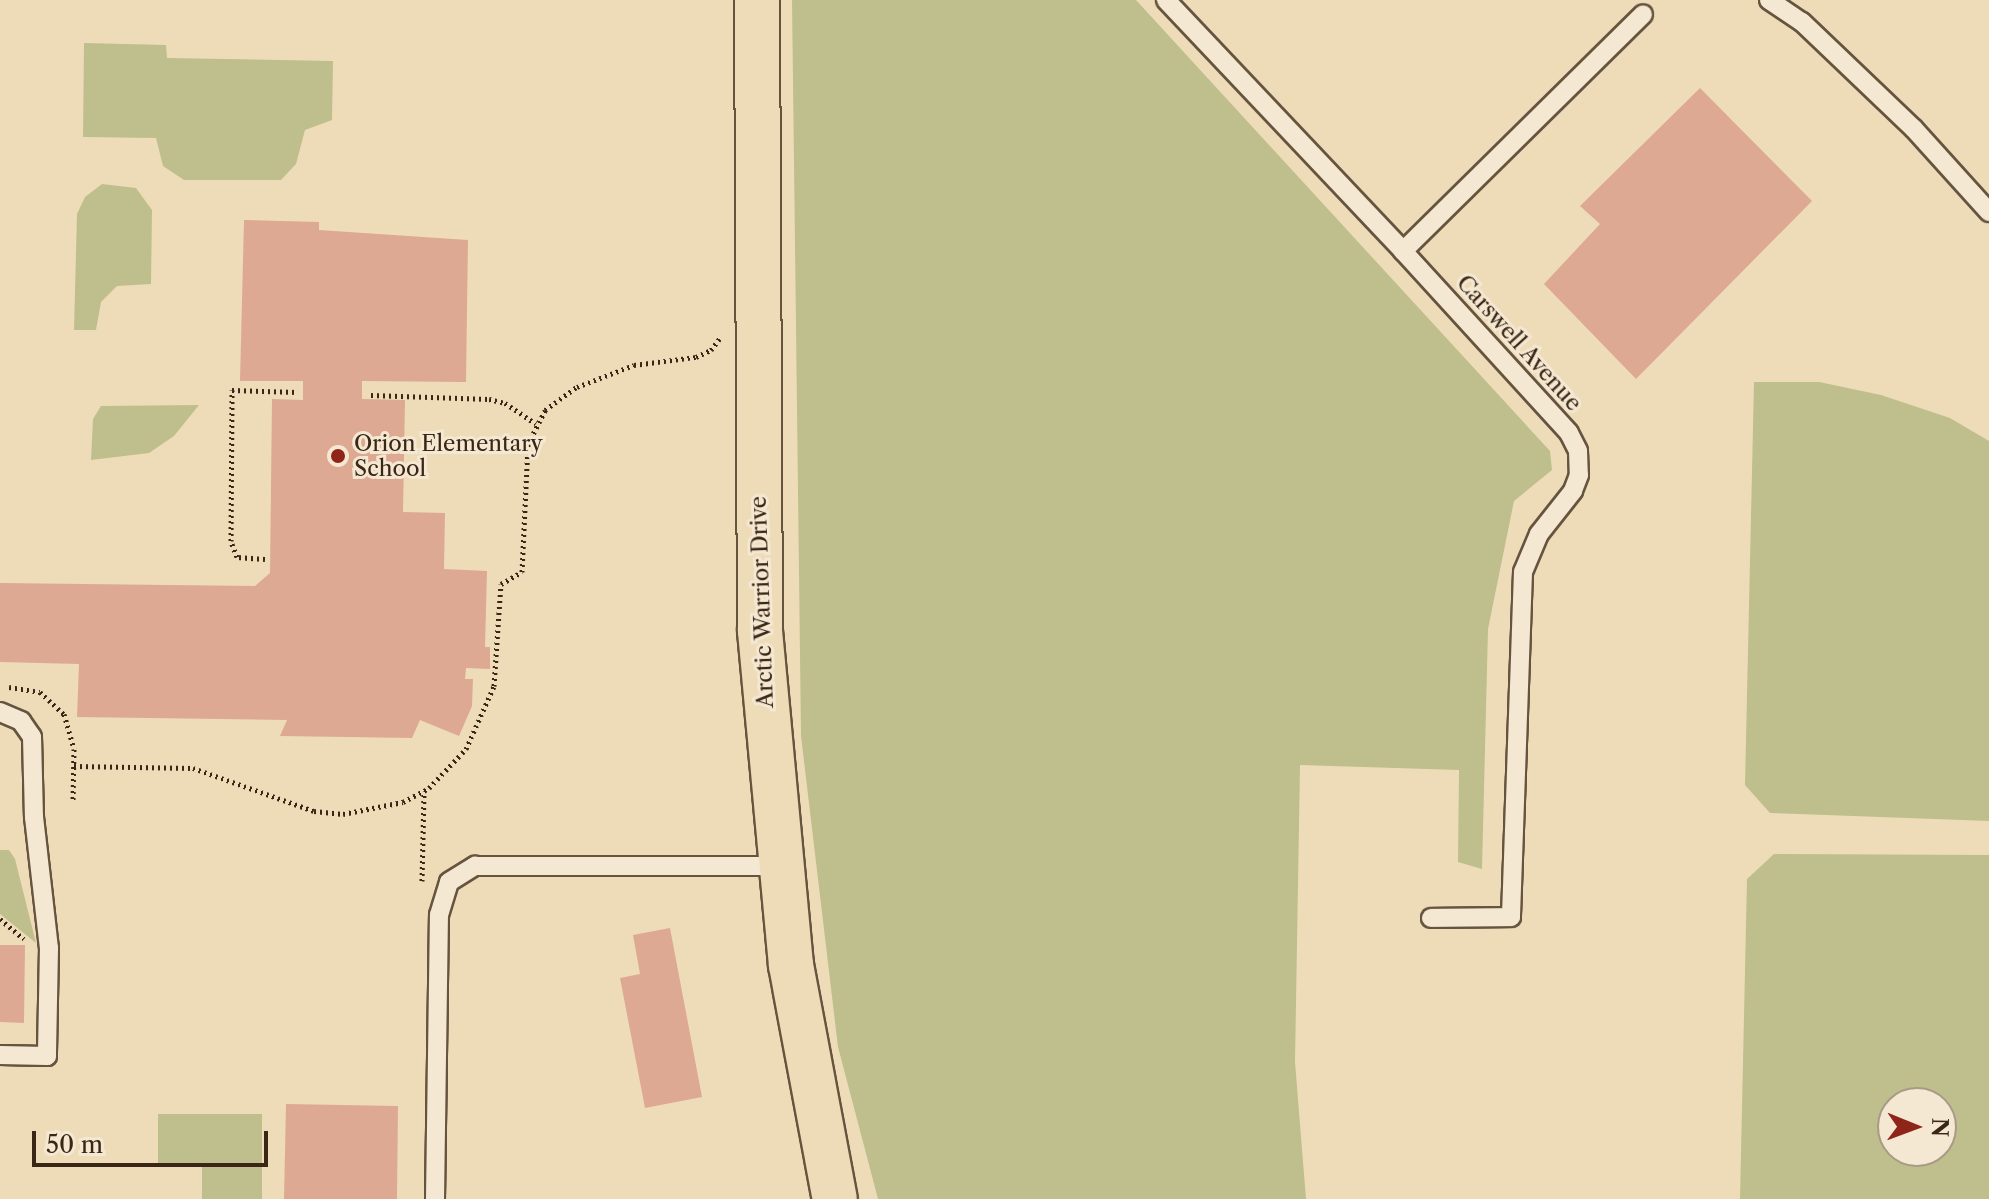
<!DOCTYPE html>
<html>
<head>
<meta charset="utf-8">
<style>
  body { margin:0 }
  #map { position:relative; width:1989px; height:1199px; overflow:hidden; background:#eedcb9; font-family:"Libre Caslon Text",serif }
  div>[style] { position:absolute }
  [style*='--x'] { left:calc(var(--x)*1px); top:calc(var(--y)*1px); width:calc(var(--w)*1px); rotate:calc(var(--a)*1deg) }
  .green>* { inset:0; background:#bebf8c }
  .building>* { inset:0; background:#dda992 }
  .path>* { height:5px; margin-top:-2.5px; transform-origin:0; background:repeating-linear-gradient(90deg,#392616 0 2px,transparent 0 6px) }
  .roads { filter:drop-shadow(2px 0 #66543f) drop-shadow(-2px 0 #66543f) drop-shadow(0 2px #66543f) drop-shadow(0 -2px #66543f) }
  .lane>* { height:18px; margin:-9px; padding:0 9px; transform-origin:9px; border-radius:9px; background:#f4e8d2 }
  .primary>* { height:44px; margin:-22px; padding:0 22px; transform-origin:22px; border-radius:22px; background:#eedcb9 }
  .dots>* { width:22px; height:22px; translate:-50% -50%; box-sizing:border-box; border:4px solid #f4e8d2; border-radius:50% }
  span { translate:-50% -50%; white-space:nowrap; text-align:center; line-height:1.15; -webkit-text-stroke:6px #f4e8d2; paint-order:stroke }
  .street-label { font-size:22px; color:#392616 }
  .poi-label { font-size:22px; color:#392616 }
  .left { translate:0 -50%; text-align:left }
  .north { position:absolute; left:1877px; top:1087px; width:80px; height:80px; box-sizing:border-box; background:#f4e8d2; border:2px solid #a99a87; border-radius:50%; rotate:91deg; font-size:22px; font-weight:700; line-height:32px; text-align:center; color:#392616 }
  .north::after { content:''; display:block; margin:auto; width:28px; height:36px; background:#8f2418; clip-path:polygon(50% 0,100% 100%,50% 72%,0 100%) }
  .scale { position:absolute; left:32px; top:1131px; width:236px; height:36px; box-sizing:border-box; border:4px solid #392616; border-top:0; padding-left:10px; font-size:24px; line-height:28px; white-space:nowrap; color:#392616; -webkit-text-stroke:6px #f4e8d2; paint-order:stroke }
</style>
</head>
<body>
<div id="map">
  <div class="green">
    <div style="clip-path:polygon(792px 0,1136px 0,1550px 451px,1552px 470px,1514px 501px,1488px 629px,1482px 869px,1458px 862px,1459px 770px,1300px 765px,1295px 1062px,1306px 1199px,878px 1199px,838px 1047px,801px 736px)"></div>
    <div style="clip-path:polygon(84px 43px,166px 45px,167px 58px,333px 61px,332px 120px,305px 130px,296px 164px,281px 180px,184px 180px,163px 166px,156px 138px,83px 137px)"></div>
    <div style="clip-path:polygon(102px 184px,136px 188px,152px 210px,151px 284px,117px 286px,101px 302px,96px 330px,74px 330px,77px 214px,85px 197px)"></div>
    <div style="clip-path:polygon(1754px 382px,1819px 382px,1881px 395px,1950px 418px,1989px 441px,1989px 821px,1770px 813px,1745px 785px)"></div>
    <div style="clip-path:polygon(199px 405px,174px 436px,149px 453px,91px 460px,93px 419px,101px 406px)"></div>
    <div style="clip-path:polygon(0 850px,9px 850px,15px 859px,36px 943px,0 914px)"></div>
    <div style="clip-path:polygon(evenodd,1774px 854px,1989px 855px,1989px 1199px,1740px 1199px,1747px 879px,1774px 854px,1893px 1103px,1941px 1103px,1941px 1151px,1893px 1151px,1893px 1103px)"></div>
    <div style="clip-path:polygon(158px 1114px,262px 1114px,262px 1199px,202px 1199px,202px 1163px,158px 1163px)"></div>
  </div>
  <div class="building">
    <div style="clip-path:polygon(1700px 88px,1812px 201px,1636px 379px,1544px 284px,1600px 224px,1580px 206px)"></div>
    <div style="clip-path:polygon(244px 220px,319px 222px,319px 230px,468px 240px,466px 382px,362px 381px,362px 399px,405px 400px,403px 512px,445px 513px,444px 569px,487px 571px,485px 647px,490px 647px,490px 669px,466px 668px,465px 679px,473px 679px,472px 706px,459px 736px,420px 720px,412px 738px,280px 736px,287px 720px,77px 717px,79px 664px,0 662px,0 583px,255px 586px,270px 573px,272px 399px,303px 400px,303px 381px,240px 381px)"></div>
    <div style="clip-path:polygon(670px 928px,702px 1097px,645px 1108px,620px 978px,640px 974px,633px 935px)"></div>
    <div style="clip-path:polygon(0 945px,25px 945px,24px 1023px,0 1022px)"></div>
    <div style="clip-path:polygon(286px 1104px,398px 1106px,397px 1199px,284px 1199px)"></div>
  </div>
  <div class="path">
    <div style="--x:371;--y:395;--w:118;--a:1.9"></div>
    <div style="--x:489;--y:399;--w:16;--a:14"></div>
    <div style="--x:505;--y:403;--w:37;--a:34"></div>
    <div style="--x:265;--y:559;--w:28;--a:-176"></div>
    <div style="--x:237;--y:557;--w:17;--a:-111"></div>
    <div style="--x:231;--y:541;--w:151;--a:-89.6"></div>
    <div style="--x:232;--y:390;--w:66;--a:1.7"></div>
    <div style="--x:9;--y:687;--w:31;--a:9"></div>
    <div style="--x:40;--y:692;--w:33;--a:43"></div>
    <div style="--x:64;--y:714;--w:36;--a:74"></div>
    <div style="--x:74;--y:749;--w:53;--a:91.1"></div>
    <div style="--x:74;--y:766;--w:119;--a:1"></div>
    <div style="--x:193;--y:768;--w:128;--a:19.6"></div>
    <div style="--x:314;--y:811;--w:29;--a:6"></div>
    <div style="--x:343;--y:814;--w:61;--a:-11.3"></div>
    <div style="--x:403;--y:802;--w:30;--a:-28"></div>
    <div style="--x:429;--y:788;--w:54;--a:-46.5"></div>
    <div style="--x:466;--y:749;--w:69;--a:-66"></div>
    <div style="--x:494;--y:686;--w:102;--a:-86.1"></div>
    <div style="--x:501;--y:584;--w:24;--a:-30"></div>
    <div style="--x:522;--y:572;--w:128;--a:-87.3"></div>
    <div style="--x:528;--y:444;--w:38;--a:-63"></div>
    <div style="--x:545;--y:410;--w:39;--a:-36"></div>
    <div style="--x:577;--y:387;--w:61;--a:-21.1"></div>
    <div style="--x:634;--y:365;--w:63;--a:-7.4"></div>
    <div style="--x:696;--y:357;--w:17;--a:-25"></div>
    <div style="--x:711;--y:350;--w:15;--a:-53"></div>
    <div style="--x:422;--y:881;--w:90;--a:-88.7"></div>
    <div style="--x:0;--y:919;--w:31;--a:40"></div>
  </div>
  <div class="roads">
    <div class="lane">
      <div style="--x:1166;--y:0;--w:345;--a:46.6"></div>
      <div style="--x:1403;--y:251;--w:246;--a:47.6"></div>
      <div style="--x:1569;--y:433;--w:20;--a:63"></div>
      <div style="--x:1578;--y:451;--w:24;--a:88"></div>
      <div style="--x:1579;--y:475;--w:17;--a:111"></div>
      <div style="--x:1573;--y:491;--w:55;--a:128.3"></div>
      <div style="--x:1539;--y:534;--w:41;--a:112.8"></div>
      <div style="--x:1523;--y:572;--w:345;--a:92"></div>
      <div style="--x:1511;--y:917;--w:80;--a:179.3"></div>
      <div style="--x:1769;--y:0;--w:40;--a:34"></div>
      <div style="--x:1802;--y:22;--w:155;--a:43.7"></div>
      <div style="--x:1914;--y:129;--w:112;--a:47.9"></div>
      <div style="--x:1403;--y:251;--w:337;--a:-44.6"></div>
      <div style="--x:0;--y:712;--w:23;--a:23"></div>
      <div style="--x:21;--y:721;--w:19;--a:55"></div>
      <div style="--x:32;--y:737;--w:80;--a:88.6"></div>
      <div style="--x:34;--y:817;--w:132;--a:83.5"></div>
      <div style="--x:49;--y:948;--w:108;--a:91.1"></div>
      <div style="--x:47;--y:1056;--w:47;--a:-178.8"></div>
      <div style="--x:435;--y:1199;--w:284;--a:-89.2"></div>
      <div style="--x:439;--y:915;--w:34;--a:-73"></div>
      <div style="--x:449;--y:882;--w:31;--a:-32"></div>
      <div style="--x:475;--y:866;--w:304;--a:0"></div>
    </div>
    <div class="primary">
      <div style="--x:757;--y:0;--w:631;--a:89.73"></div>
      <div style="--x:760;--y:631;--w:335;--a:84.7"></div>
      <div style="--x:791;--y:965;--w:238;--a:79.4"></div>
    </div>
  </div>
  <div class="dots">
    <div style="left:338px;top:456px;background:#8f2418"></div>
  </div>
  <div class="street-label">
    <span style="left:1519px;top:343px;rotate:48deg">Carswell Avenue</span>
    <span style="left:762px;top:602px;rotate:-92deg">Arctic Warrior Drive</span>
  </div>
  <div class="poi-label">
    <span class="left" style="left:354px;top:456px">Orion Elementary<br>School</span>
  </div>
  <div class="north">N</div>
  <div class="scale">50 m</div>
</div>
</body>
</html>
